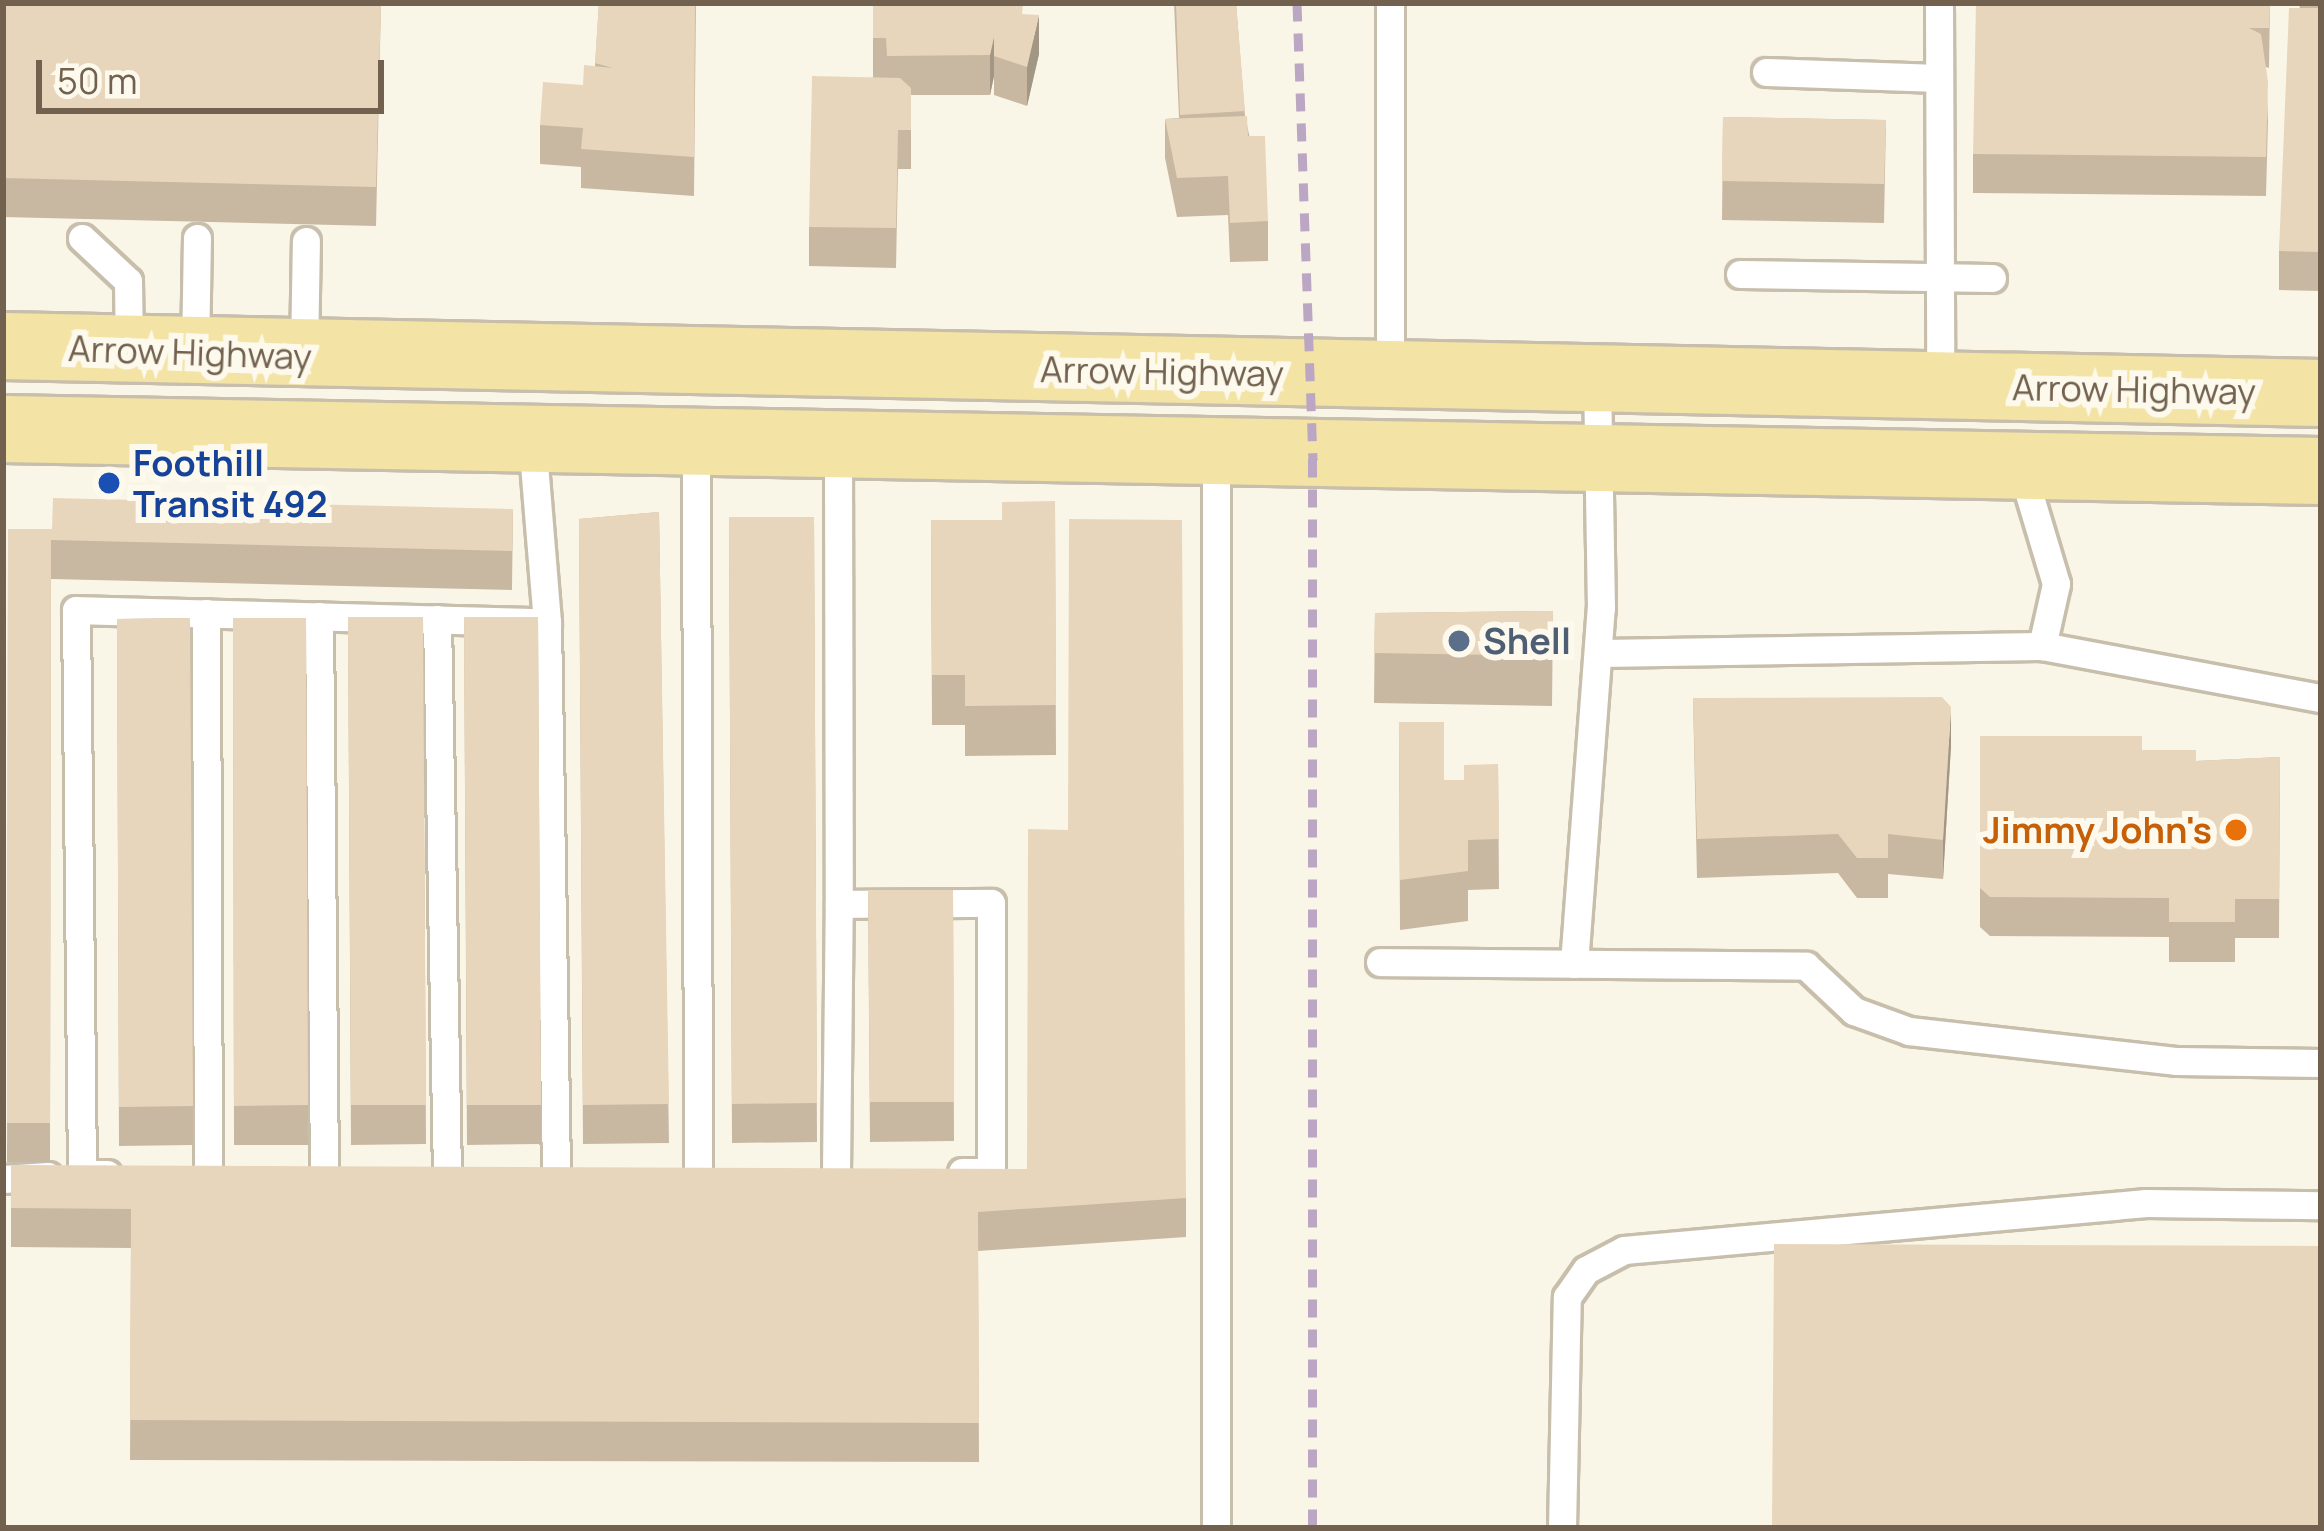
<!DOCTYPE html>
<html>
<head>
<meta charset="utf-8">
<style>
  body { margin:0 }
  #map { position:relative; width:2324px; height:1531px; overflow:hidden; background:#faf6e7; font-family:Manrope,sans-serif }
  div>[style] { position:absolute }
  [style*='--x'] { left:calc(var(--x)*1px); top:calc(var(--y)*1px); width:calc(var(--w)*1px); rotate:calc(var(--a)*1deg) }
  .roads { filter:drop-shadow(3px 0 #c8beac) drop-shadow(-3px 0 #c8beac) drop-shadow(0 3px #c8beac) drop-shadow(0 -3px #c8beac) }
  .service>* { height:27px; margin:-13.5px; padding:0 13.5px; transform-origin:13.5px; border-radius:13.5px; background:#fff }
  .primary>* { height:66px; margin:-33px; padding:0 33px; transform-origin:33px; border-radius:33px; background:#f3e4a6 }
  .rail>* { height:9px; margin-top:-4.5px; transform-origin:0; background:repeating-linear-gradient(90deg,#bba6c3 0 18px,transparent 0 30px) }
  .wall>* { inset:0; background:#c8b8a2 }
  .shaded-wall>* { inset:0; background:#a29684 }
  .building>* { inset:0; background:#e8d6bc }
  .dots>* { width:33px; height:33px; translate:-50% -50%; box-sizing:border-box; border:6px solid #fdfaed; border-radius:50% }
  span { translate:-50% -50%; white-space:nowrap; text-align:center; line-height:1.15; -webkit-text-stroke:12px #fdfaed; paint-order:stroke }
  .street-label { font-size:36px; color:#72614e }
  .transit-label { font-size:36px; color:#164399; font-weight:700 }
  .left { translate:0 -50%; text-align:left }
  .service-label { font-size:36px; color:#4e5e75; font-weight:700 }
  .food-label { font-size:36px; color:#c56008; font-weight:700 }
  .right { translate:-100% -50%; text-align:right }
  .frame { position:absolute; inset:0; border:6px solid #72614e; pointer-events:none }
  .scale { position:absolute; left:36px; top:60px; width:348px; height:54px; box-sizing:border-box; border:6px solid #72614e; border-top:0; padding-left:15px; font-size:36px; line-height:42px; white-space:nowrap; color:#72614e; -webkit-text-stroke:9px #fdfaed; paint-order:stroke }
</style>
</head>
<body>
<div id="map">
  <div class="roads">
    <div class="service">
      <div style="--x:1390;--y:3;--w:370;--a:90"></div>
      <div style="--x:1939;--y:3;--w:381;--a:89.8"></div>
      <div style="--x:1766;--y:72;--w:173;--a:2"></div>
      <div style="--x:82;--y:238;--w:63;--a:43.1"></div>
      <div style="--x:128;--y:281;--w:69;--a:89.2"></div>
      <div style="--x:1740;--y:274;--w:252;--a:0.9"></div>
      <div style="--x:195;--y:352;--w:114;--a:-89"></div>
      <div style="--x:304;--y:352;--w:111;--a:-89"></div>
      <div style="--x:696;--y:444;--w:728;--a:89.84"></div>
      <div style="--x:838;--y:447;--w:457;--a:89.9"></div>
      <div style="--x:839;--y:904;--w:152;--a:-0.4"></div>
      <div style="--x:991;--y:903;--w:269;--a:90"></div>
      <div style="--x:991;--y:1172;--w:29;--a:180"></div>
      <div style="--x:1216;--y:457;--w:1071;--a:90"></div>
      <div style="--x:2021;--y:467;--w:122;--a:73.3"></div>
      <div style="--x:2056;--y:584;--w:64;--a:102.7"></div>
      <div style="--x:206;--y:613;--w:561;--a:89.8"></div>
      <div style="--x:319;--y:616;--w:557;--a:89.49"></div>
      <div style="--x:437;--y:619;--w:554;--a:88.97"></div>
      <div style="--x:547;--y:622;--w:550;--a:89.06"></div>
      <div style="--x:1599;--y:653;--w:443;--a:-0.9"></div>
      <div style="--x:2042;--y:646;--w:284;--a:10.6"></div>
      <div style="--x:1380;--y:962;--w:426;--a:0.5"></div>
      <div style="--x:1806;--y:966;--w:66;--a:43.2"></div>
      <div style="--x:1854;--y:1011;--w:59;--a:20"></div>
      <div style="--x:1909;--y:1031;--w:270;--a:6.4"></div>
      <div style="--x:2177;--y:1061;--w:144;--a:0.8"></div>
      <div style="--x:1574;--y:964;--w:357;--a:-85.7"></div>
      <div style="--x:1601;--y:608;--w:229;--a:-91"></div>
      <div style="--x:836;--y:1172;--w:268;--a:-89.4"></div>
      <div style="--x:107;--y:1174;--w:25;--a:180"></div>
      <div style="--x:82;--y:1174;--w:564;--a:-90.61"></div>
      <div style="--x:76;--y:610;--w:471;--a:1.5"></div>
      <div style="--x:547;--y:622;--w:183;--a:-94.7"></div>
      <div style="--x:3;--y:1179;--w:45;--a:-3.8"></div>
      <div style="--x:1562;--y:1528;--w:231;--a:-88.8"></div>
      <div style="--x:1567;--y:1297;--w:33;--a:-55"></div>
      <div style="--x:1586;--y:1270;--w:43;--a:-27.8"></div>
      <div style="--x:1624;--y:1250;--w:524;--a:-5.14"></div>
      <div style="--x:2146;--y:1203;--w:175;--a:0.7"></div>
    </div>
    <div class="primary">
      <div style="--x:3;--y:346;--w:2318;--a:1.16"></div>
      <div style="--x:3;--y:429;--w:2318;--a:1.04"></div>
    </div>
  </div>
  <div class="rail">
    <div style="--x:1297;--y:3;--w:456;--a:88"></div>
    <div style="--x:1313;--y:459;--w:1069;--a:90.05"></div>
  </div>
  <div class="wall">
    <div style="clip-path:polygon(3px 3px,381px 3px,376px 226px,3px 217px)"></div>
    <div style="clip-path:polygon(599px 3px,696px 3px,694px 196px,581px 188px,581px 167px,540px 164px,540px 125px,583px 85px,595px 66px)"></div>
    <div style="clip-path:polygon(873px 3px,1023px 15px,1039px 54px,1027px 106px,994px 95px,994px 76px,990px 95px,911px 95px,911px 169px,898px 169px,896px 268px,809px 266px,809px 227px,873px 77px)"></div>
    <div style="clip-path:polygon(1174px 3px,1236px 3px,1245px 116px,1268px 221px,1268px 261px,1230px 262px,1228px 215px,1177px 217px,1165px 158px,1165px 119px,1179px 118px)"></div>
    <div style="clip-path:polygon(2270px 3px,2269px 68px,2266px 67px,2268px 122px,2266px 196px,1973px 193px,1973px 154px)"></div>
    <div style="clip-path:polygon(2300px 3px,2321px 3px,2321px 291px,2279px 290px,2279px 251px)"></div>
    <div style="clip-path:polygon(1723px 117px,1886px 120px,1884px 223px,1722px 220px)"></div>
    <div style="clip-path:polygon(1055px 501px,1056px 755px,965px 756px,965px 725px,932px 725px,931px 520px,1002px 520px)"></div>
    <div style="clip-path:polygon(513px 509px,512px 590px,51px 579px,50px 1162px,7px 1162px,8px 529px,52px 529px)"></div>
    <div style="clip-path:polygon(659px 512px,669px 1143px,583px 1144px,579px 519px)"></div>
    <div style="clip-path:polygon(729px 517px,814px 517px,817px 1142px,732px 1143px)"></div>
    <div style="clip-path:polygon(1553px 611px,1552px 706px,1374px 703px,1375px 613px)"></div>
    <div style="clip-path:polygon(348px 617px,423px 617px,426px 1144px,351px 1145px)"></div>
    <div style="clip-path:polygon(464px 617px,538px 617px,541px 1144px,467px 1145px)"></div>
    <div style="clip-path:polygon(190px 618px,193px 1145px,119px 1146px,117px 619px)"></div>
    <div style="clip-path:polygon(233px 618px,306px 618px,308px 1145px,234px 1145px)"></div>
    <div style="clip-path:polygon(1693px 698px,1951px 746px,1943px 879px,1888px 874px,1888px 898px,1857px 898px,1838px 873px,1697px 878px)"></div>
    <div style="clip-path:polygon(1399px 722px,1444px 780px,1464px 780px,1498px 764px,1499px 889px,1468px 890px,1468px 921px,1400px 930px)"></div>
    <div style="clip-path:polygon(1980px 736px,2142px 750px,2196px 761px,2280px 757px,2279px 938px,2235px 938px,2235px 962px,2169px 962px,2169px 937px,1990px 936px,1980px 927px)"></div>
    <div style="clip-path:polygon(868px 890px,953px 890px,954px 1141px,870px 1142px)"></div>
    <div style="clip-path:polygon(11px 1165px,1186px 1198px,1186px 1237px,978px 1251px,979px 1462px,130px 1460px,131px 1248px,11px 1247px)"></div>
  </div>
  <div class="shaded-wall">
    <div style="clip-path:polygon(1039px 15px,1039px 54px,1027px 106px,1027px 67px)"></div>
    <div style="clip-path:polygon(994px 37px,994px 76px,990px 95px,990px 55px)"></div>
    <div style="clip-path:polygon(1951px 707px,1951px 746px,1943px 879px,1943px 840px)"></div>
  </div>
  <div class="building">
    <div style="clip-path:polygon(3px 3px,381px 3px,376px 187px,3px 178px)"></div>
    <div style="clip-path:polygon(599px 3px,695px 3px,694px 157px,581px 149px,583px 128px,540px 125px,543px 82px,583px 85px,584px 65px,613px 68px,595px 63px)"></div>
    <div style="clip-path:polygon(873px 3px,1023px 3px,1022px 14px,1039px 15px,1027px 67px,994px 56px,994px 37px,990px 55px,887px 56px,886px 38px,873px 38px)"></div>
    <div style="clip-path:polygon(1176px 3px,1236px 3px,1245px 111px,1180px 115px)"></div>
    <div style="clip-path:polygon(1976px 3px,2270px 3px,2269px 28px,2249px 28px,2261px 34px,2268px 82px,2266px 157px,1973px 154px)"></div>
    <div style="clip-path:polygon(2289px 8px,2321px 8px,2321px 252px,2279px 251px)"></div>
    <div style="clip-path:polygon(812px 76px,900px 78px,911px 88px,911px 130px,898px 130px,896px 228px,809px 227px)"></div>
    <div style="clip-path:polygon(1247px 116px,1248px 136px,1265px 136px,1268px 221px,1230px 223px,1228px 176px,1177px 178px,1165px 119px)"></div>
    <div style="clip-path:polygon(1723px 117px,1886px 120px,1884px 184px,1722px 181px)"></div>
    <div style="clip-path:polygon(53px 498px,513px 509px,512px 551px,51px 540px,50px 1123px,7px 1123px,8px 529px,52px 529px)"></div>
    <div style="clip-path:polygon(1055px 501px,1056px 705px,965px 706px,965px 675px,932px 675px,931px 520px,1002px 520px,1002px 502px)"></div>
    <div style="clip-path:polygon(659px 512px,669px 1104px,583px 1105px,579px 519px)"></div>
    <div style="clip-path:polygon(729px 517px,814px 517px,817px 1103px,732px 1104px)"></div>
    <div style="clip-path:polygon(1069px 519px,1182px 520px,1186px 1198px,978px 1212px,979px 1423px,130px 1420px,131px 1209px,11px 1208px,11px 1165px,1027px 1169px,1028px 829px,1068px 830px)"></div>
    <div style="clip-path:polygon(1553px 611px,1552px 656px,1374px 653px,1375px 613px)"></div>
    <div style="clip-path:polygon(348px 617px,423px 617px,426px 1105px,351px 1105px)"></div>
    <div style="clip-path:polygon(464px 617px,538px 617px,541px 1105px,467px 1105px)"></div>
    <div style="clip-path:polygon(190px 618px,193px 1106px,119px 1107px,117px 619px)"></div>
    <div style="clip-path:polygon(233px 618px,306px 618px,308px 1105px,234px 1106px)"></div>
    <div style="clip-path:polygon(1942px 697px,1951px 707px,1943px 840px,1888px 834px,1888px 858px,1857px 858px,1838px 834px,1697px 839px,1693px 698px)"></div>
    <div style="clip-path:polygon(1399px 722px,1444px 722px,1444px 780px,1464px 780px,1464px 765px,1498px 764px,1499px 839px,1468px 840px,1468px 871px,1400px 880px)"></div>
    <div style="clip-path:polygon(1980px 736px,2142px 736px,2142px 750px,2196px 750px,2196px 761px,2280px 757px,2279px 899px,2235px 899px,2235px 922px,2169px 922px,2169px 898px,1990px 897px,1980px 888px)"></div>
    <div style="clip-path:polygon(868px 890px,953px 890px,954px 1102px,870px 1102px)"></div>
    <div style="clip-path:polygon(1774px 1244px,2321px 1246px,2321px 1528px,1772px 1528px)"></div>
  </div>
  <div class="dots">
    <div style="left:109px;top:483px;background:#1a4fb4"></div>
    <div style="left:1459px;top:641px;background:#5c6f8a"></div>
    <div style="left:2236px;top:830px;background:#e8710a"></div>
  </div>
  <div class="street-label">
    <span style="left:190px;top:352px;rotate:2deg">Arrow Highway</span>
    <span style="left:1162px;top:371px;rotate:1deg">Arrow Highway</span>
    <span style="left:2134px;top:389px;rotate:1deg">Arrow Highway</span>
  </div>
  <div class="transit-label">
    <span class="left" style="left:133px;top:483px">Foothill<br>Transit 492</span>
  </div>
  <div class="service-label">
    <span class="left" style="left:1483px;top:641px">Shell</span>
  </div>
  <div class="food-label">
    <span class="right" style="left:2212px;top:830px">Jimmy John's</span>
  </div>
  <div class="frame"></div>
  <div class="scale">50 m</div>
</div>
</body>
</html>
